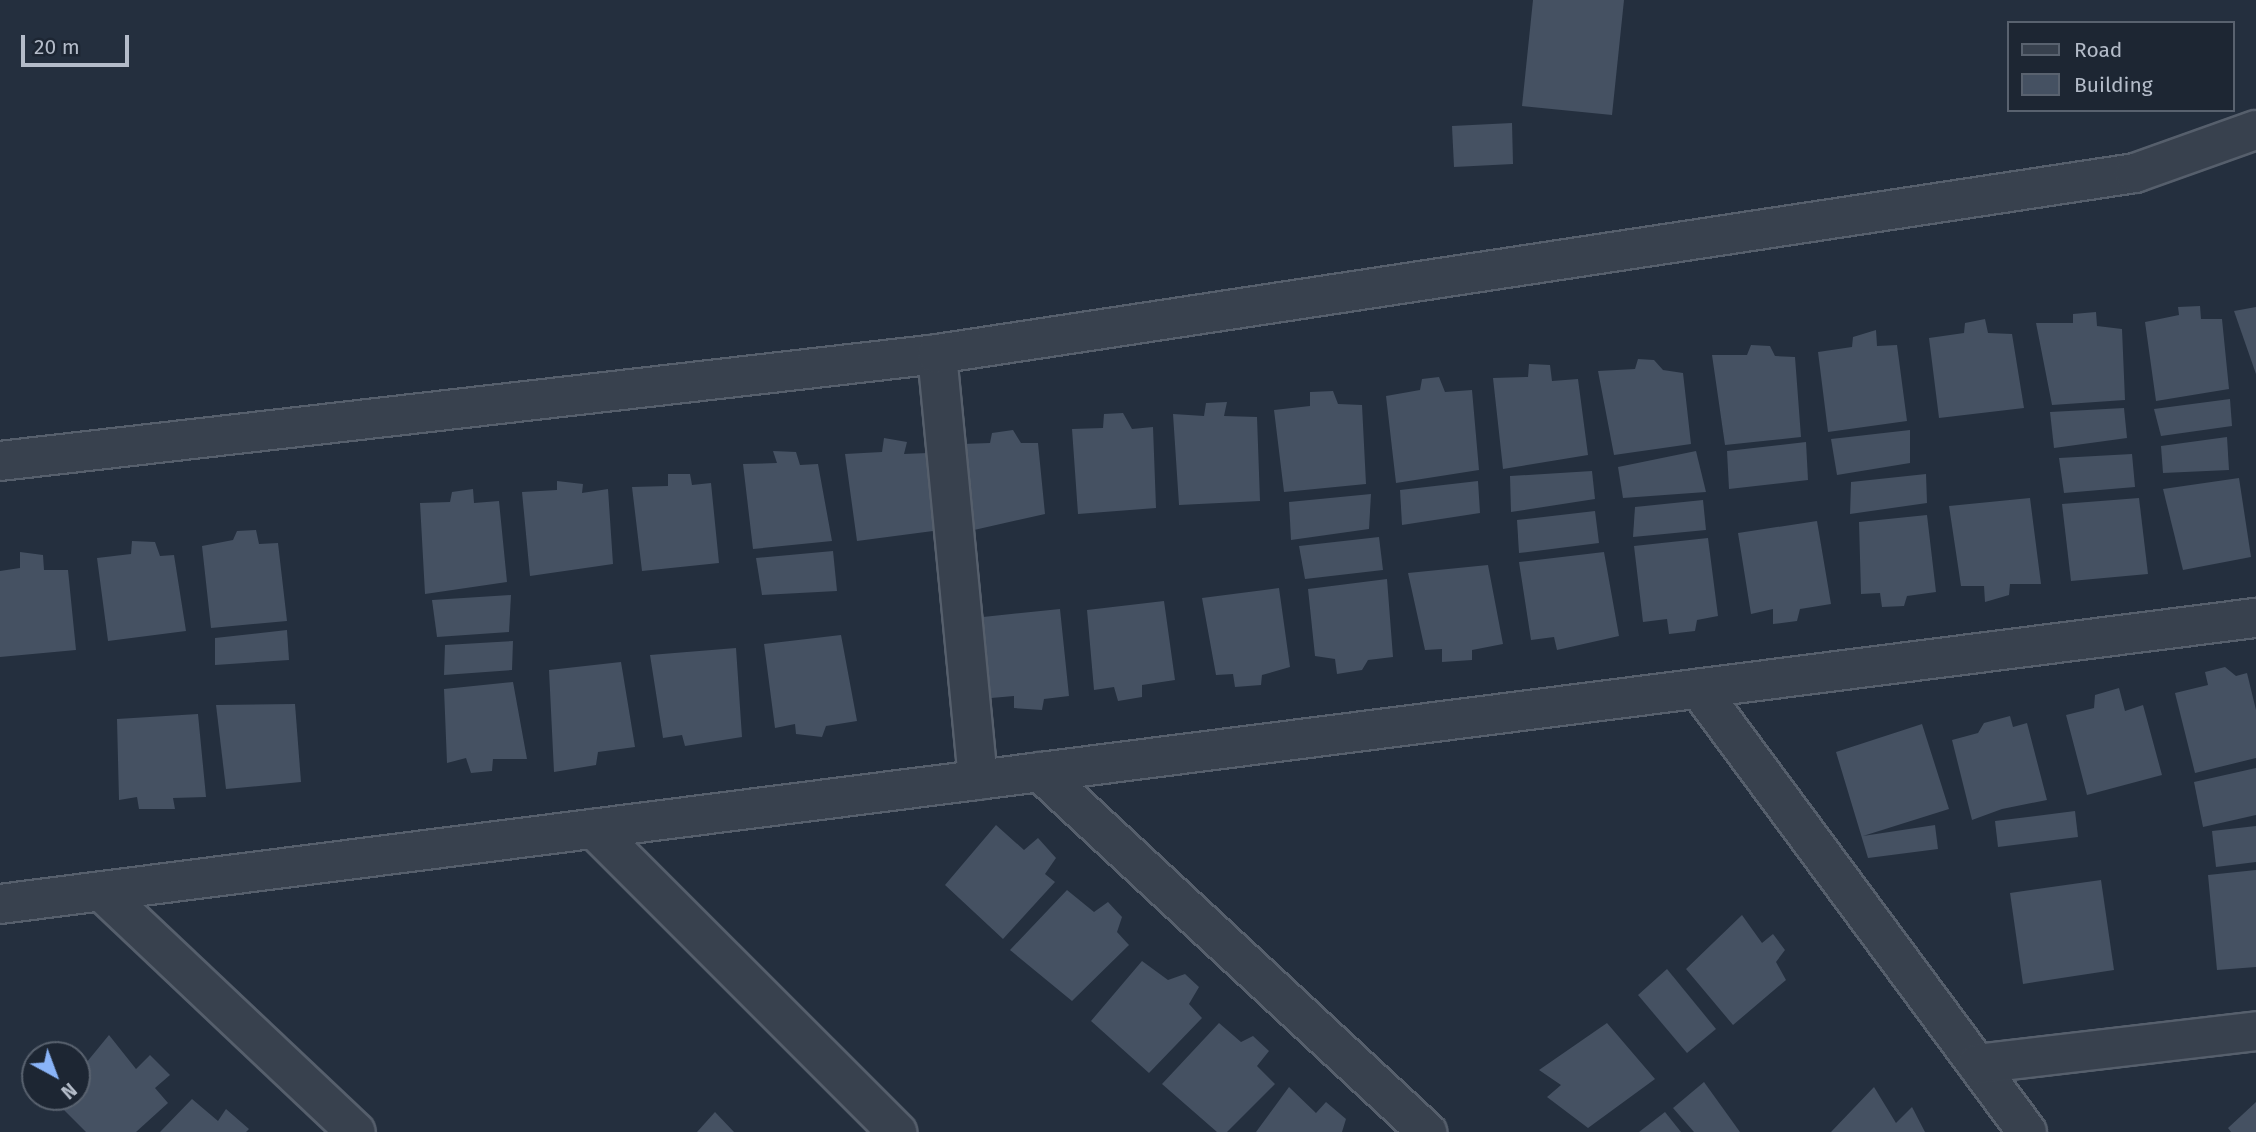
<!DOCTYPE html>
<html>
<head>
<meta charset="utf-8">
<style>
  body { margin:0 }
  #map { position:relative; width:2256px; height:1132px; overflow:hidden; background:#242f3e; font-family:"Fira Sans",sans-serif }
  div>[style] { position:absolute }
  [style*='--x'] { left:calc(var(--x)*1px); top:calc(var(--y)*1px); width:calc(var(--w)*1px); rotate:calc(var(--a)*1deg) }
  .building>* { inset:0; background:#455162 }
  .roads { filter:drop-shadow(2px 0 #565f6c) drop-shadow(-2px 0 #565f6c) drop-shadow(0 2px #565f6c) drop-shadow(0 -2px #565f6c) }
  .minor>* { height:38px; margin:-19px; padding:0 19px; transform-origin:19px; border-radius:19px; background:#38414e }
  span { translate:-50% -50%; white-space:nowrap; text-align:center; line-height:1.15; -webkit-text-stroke:5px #1d2633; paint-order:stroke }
  .legend { position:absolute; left:2007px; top:21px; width:228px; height:91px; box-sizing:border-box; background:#1d2633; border:2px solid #59626f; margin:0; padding:9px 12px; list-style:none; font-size:21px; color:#b4bcc9 }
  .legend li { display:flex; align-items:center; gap:14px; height:35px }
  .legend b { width:35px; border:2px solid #59626f }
  .north { position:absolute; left:21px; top:1041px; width:70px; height:70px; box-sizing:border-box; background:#1d2633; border:2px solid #59626f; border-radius:50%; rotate:139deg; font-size:19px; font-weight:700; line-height:28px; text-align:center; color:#b4bcc9 }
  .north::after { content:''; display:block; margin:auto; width:24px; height:32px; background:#8ab4f8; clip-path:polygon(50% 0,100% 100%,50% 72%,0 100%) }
  .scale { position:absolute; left:21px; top:35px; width:108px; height:32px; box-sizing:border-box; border:4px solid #b4bcc9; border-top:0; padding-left:9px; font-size:21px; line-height:24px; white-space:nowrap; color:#b4bcc9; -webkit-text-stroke:5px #1d2633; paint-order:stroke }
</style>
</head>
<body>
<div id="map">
  <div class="building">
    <div style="clip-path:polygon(1533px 0,1624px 0,1612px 115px,1522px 106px)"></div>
    <div style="clip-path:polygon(1512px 123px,1513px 164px,1454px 167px,1452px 126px)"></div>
    <div style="clip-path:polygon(2200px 306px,2201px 319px,2222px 319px,2229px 389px,2156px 401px,2145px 322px,2179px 315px,2178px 307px)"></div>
    <div style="clip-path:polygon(2256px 307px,2256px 374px,2234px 311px)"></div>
    <div style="clip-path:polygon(2096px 312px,2097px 326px,2122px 329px,2125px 400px,2052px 405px,2036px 323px,2073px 323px,2073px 314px)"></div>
    <div style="clip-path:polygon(1985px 319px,1988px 333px,2012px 334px,2024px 408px,1939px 418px,1929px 338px,1964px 333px,1965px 323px)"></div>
    <div style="clip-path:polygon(1876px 330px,1877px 346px,1897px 345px,1907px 421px,1828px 432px,1818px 352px,1852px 347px,1853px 337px)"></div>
    <div style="clip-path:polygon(1751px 345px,1770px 346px,1775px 356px,1795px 357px,1801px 437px,1725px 445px,1712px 355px,1747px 355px)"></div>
    <div style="clip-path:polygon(1638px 359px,1654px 360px,1663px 370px,1683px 373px,1691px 444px,1614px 455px,1598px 371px,1635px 369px)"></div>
    <div style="clip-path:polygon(1529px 364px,1550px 365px,1552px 381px,1578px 379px,1588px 455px,1503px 469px,1493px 378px,1528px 377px)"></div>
    <div style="clip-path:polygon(1439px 377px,1445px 392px,1472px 390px,1479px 470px,1396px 483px,1386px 396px,1420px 390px,1422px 379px)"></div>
    <div style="clip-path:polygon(1333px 391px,1338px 404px,1362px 405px,1366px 484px,1284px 492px,1274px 410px,1310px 406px,1310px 392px)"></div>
    <div style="clip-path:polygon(2230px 399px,2232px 426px,2161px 436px,2154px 409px)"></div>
    <div style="clip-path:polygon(1227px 402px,1224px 416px,1257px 417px,1260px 501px,1179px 505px,1173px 414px,1204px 416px,1206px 403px)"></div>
    <div style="clip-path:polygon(2124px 408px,2127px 438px,2054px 448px,2050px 412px)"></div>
    <div style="clip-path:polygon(1123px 413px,1132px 429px,1153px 427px,1156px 508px,1078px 514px,1072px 429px,1103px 428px,1104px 414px)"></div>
    <div style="clip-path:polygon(1013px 430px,1021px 443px,1038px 443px,1045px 514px,974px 530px,962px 444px,990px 443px,992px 433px)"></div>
    <div style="clip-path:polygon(1910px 430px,1910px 463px,1837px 475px,1831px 439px)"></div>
    <div style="clip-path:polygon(2227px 437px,2229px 470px,2163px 473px,2161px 446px)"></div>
    <div style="clip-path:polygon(884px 438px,907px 442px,904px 454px,928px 453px,933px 531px,857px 541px,845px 454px,882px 452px)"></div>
    <div style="clip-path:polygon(1806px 442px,1808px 480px,1729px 489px,1727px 451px)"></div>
    <div style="clip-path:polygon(773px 451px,796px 452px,800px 465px,818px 464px,832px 541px,753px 549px,743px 464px,777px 463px)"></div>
    <div style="clip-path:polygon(1696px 451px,1706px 492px,1623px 498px,1618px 467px)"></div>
    <div style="clip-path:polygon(2132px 454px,2135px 487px,2064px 493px,2059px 458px)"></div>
    <div style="clip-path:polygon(1592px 471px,1595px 499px,1511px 512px,1510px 476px)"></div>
    <div style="clip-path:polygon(668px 474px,690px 474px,692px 485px,711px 483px,719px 563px,642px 571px,632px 487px,668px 486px)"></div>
    <div style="clip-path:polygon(1926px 474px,1927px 503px,1850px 514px,1851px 482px)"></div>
    <div style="clip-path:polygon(2239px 478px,2251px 557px,2183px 570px,2163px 489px)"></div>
    <div style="clip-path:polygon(557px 481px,583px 484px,582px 493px,608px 489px,613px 564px,530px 576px,522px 492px,557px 490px)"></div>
    <div style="clip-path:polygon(1478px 481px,1480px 513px,1402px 525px,1400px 490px)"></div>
    <div style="clip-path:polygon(473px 489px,474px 503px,499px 501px,507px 582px,425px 594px,420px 503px,450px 502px,452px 492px)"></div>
    <div style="clip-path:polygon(1371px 494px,1369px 529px,1291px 540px,1289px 502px)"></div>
    <div style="clip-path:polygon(2030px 498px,2041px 584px,2010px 584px,2009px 595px,1985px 602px,1984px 586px,1961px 586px,1949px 506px)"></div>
    <div style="clip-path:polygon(2139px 498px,2148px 574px,2071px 581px,2062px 504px)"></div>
    <div style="clip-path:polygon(1703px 500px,1706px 530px,1633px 537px,1635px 507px)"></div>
    <div style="clip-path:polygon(1595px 511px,1599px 543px,1519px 553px,1517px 520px)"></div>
    <div style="clip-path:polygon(1927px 515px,1936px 592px,1907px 596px,1904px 606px,1882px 607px,1880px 593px,1861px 594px,1859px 522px)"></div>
    <div style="clip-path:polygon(1817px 521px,1831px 604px,1800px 609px,1797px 621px,1773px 624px,1773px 609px,1751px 614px,1738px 533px)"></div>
    <div style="clip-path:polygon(256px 530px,259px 544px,278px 543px,287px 621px,211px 628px,202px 546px,233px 540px,237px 531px)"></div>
    <div style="clip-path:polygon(1379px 537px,1383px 570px,1305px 579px,1299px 546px)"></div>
    <div style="clip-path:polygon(1708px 538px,1718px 616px,1697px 620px,1695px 631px,1669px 634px,1667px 619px,1643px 622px,1634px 546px)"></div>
    <div style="clip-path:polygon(132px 541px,155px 542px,160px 556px,174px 555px,186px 631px,108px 641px,97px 558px,131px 554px)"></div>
    <div style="clip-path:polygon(833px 551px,837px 591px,762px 595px,756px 558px)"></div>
    <div style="clip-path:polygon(20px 552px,43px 555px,44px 570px,68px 570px,76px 650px,0 657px,0 571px,20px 568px)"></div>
    <div style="clip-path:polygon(1604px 552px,1619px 636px,1557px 650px,1554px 637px,1531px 640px,1519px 562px)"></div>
    <div style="clip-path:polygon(1488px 565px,1503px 644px,1472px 650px,1472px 660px,1442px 662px,1442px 649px,1425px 650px,1408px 573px)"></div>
    <div style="clip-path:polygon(1387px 579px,1393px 657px,1368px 660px,1362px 670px,1337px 674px,1335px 659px,1315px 656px,1308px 589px)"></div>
    <div style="clip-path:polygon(1279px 588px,1290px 667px,1262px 675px,1261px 685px,1235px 687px,1233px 674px,1216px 675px,1202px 598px)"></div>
    <div style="clip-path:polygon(511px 595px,509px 632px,437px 637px,432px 600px)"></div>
    <div style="clip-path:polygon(1164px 601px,1175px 680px,1142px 685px,1142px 697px,1118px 701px,1114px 687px,1094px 690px,1087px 610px)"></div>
    <div style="clip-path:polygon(1060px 609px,1069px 696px,1044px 699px,1042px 710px,1014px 708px,1014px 696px,991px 698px,983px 617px)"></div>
    <div style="clip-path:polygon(287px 630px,289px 660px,215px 665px,215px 638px)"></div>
    <div style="clip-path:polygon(841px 635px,857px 721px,826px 726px,822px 737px,796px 734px,795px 724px,775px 728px,764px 644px)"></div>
    <div style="clip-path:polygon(513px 641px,512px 670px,444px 675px,445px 645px)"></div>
    <div style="clip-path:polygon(736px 648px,742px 737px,685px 746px,682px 735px,663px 738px,650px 655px)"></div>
    <div style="clip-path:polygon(621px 662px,635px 747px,598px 752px,596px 765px,554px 772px,549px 670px)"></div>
    <div style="clip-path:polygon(2225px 667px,2236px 676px,2247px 673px,2256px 710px,2256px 758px,2195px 773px,2175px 693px,2208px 685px,2205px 672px)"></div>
    <div style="clip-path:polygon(513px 682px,527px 759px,493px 759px,492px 771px,471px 773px,466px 758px,447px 763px,444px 689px)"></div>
    <div style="clip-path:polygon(2119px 688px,2125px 711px,2143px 705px,2162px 775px,2087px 795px,2066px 715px,2094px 708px,2095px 695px)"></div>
    <div style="clip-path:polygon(295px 704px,301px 782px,226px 789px,216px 705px)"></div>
    <div style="clip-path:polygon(198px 714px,206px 797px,173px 798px,175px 809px,139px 809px,137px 797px,119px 800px,117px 719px)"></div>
    <div style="clip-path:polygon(2010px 716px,2013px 727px,2027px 723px,2047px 800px,2002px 809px,1972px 820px,1952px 740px,1978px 733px,1984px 723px)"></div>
    <div style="clip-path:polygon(1922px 724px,1949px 809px,1863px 836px,1935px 825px,1938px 849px,1868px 858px,1836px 752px)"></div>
    <div style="clip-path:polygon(2256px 768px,2256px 815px,2203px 827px,2194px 782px)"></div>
    <div style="clip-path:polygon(2075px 811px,2078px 837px,1998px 847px,1995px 821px)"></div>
    <div style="clip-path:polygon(996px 825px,1024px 850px,1038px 838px,1056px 858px,1045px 874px,1055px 882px,1003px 939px,945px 885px)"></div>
    <div style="clip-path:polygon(2256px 826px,2256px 862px,2216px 867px,2212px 831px)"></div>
    <div style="clip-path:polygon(2256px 870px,2256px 967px,2217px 970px,2208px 875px)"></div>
    <div style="clip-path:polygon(2101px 880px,2114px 970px,2023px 984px,2010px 893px)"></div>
    <div style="clip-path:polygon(1067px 890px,1094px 912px,1108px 902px,1122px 917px,1117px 932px,1129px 945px,1072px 1001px,1010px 950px)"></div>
    <div style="clip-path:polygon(1742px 915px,1762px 943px,1773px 934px,1785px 950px,1776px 962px,1786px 980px,1733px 1025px,1686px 969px)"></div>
    <div style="clip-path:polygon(1142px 961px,1168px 980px,1185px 974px,1199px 987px,1189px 1004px,1202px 1018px,1149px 1073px,1091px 1021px)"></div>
    <div style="clip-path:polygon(1667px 969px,1716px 1029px,1687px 1053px,1638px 995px)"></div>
    <div style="clip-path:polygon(1219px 1023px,1241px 1042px,1253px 1036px,1269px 1051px,1257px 1066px,1275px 1084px,1227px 1132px,1217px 1132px,1162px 1084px)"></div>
    <div style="clip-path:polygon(1607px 1023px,1655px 1079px,1588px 1128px,1547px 1097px,1561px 1085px,1539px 1070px)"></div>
    <div style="clip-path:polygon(109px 1035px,136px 1069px,150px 1055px,170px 1075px,155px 1088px,168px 1103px,136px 1132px,86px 1132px,55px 1101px,58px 1097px,77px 1097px,77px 1074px)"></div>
    <div style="clip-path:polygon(1704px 1082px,1740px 1132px,1694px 1132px,1673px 1108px)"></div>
    <div style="clip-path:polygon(1289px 1087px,1316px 1113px,1326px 1102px,1346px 1119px,1342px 1132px,1256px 1132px)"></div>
    <div style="clip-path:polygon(1874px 1087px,1896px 1123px,1912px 1107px,1925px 1132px,1831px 1132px)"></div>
    <div style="clip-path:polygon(192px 1099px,218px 1121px,226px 1109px,249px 1129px,246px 1132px,160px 1132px)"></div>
    <div style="clip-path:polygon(2256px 1102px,2256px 1132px,2231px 1132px,2228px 1128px)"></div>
    <div style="clip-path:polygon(715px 1112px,734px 1132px,697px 1132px)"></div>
    <div style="clip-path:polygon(1665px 1112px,1681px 1132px,1639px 1132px)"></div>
  </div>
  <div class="roads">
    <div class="minor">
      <div style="--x:937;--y:354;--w:428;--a:84.5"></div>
      <div style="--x:0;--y:461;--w:943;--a:-6.51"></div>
      <div style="--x:937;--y:354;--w:1212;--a:-8.59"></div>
      <div style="--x:2135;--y:173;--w:128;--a:-19.6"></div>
      <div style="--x:1699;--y:689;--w:551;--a:53.48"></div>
      <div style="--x:1040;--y:772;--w:529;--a:42.93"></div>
      <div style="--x:594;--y:829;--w:429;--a:45"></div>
      <div style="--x:102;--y:892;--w:349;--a:43.4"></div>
      <div style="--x:0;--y:904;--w:2274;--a:-7.23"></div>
      <div style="--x:1977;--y:1064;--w:281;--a:-6.7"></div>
    </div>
  </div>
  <ul class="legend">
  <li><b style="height:9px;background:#38414e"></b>Road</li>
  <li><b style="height:19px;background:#455162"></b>Building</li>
  </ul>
  <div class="north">N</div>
  <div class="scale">20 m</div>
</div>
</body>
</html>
